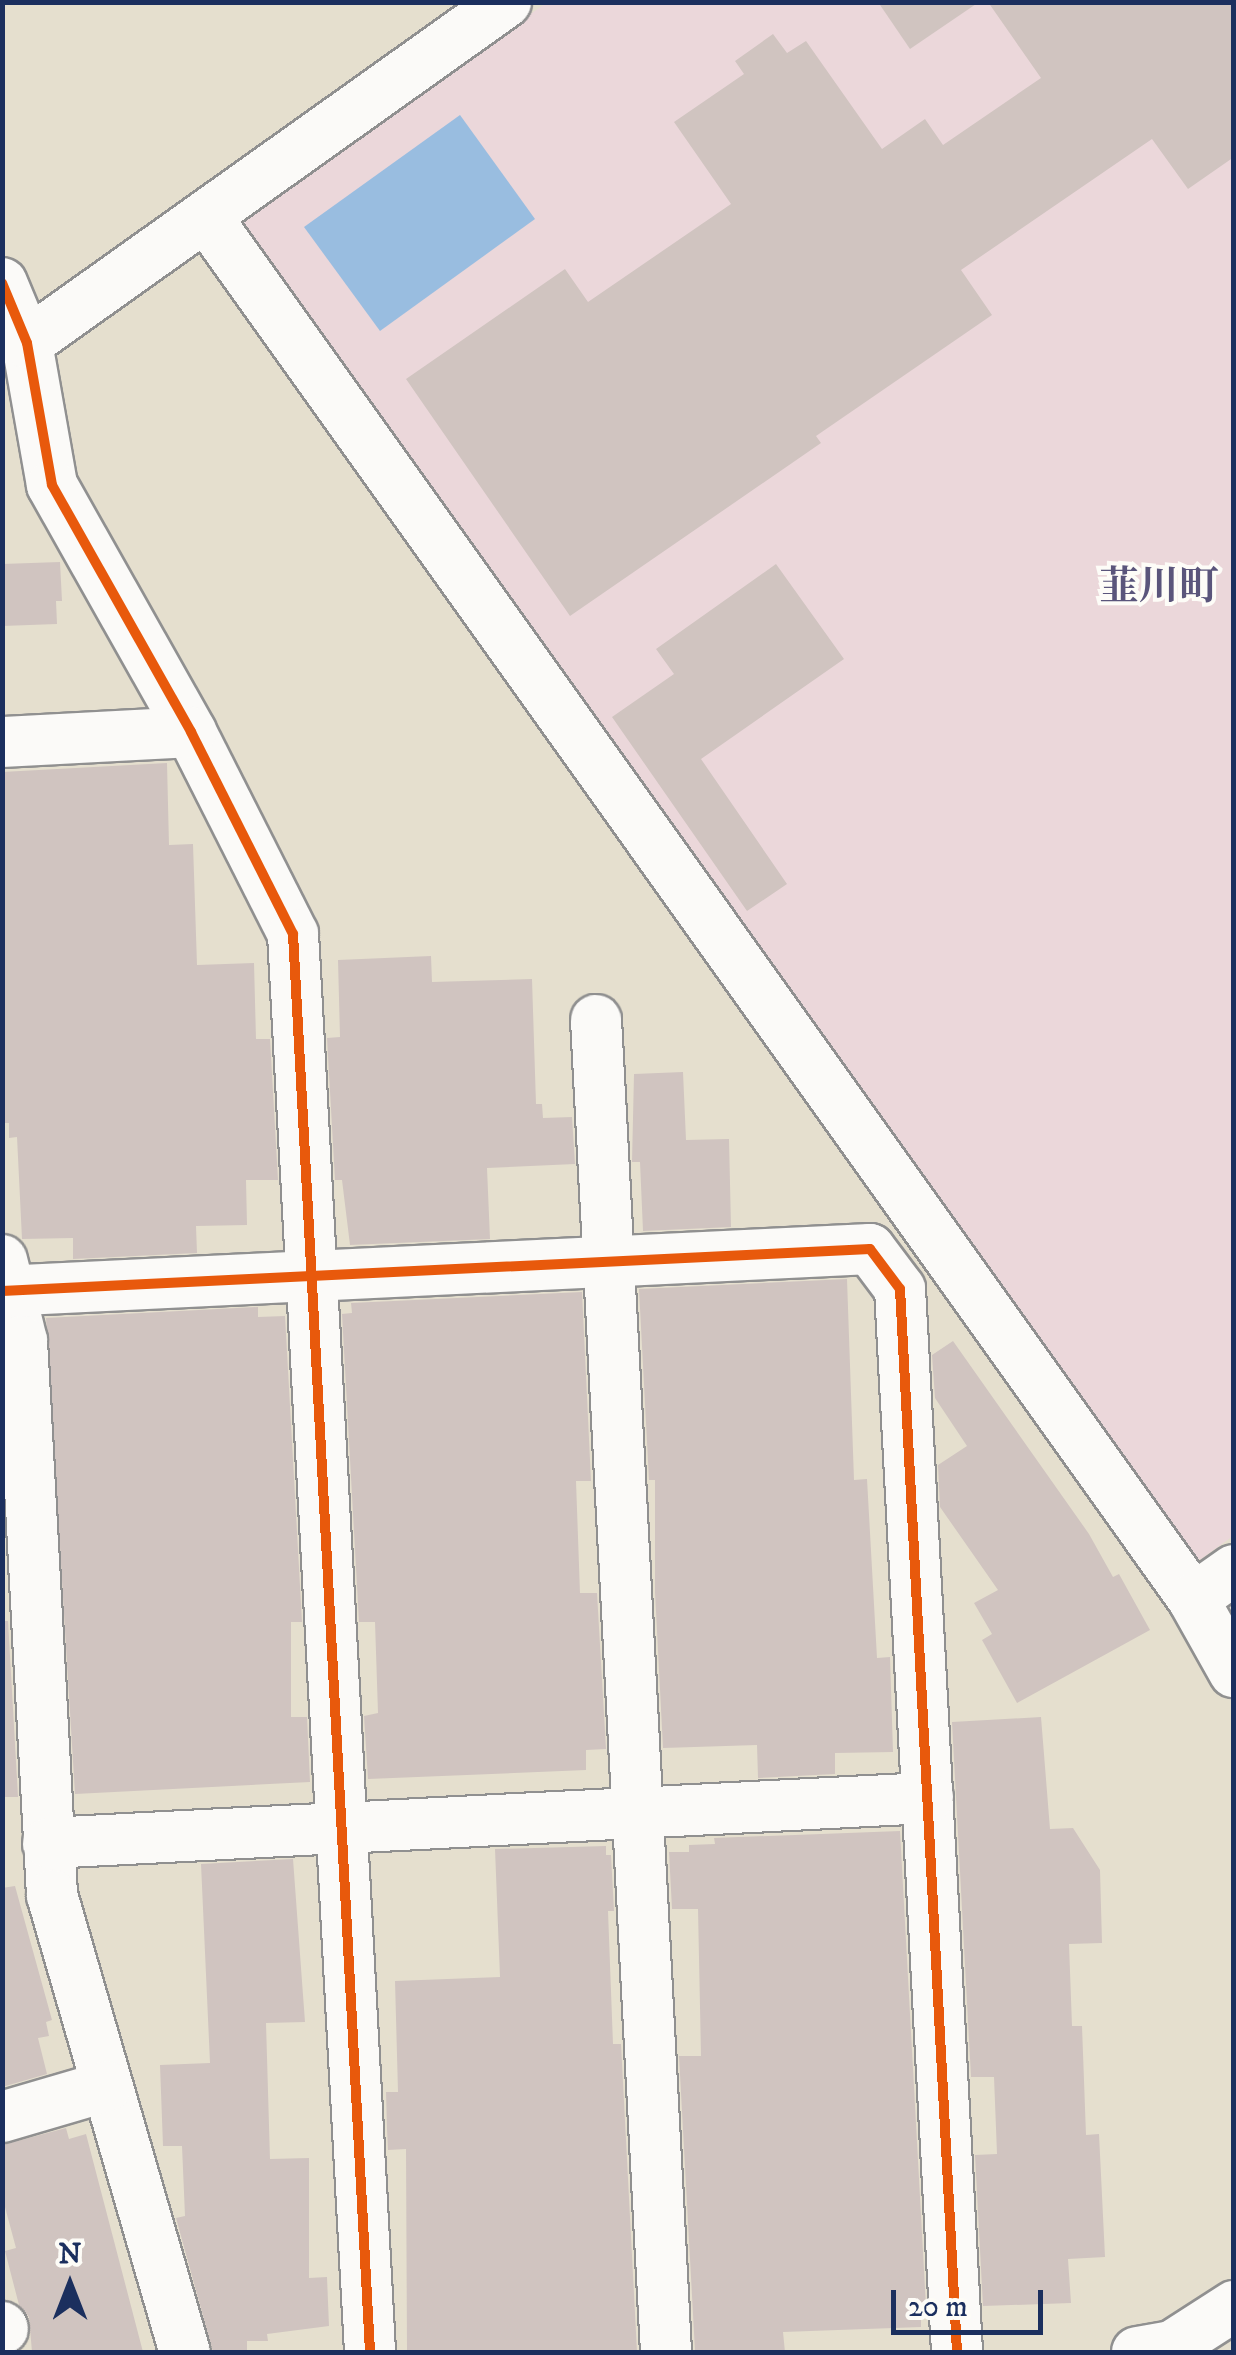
<!DOCTYPE html>
<html>
<head>
<meta charset="utf-8">
<style>
  body { margin:0 }
  #map { position:relative; width:1236px; height:2355px; overflow:hidden; background:#e5dfce; font-family:"IM FELL DW Pica","Noto Serif JP",serif }
  div>[style] { position:absolute }
  [style*='--x'] { left:calc(var(--x)*1px); top:calc(var(--y)*1px); width:calc(var(--w)*1px); rotate:calc(var(--a)*1deg) }
  .built>* { inset:0; background:#ebd7da }
  .water>* { inset:0; background:#99bde0 }
  .building>* { inset:0; background:#d0c4c0 }
  .roads { filter:drop-shadow(2px 0 #909090) drop-shadow(-2px 0 #909090) drop-shadow(0 2px #909090) drop-shadow(0 -2px #909090) }
  .minor>* { height:50px; margin:-25px; padding:0 25px; transform-origin:25px; border-radius:25px; background:#fbfaf8 }
  .cycleway>* { height:10px; margin:-5px; padding:0 5px; transform-origin:5px; border-radius:5px; background:#e8590c }
  span { translate:-50% -50%; white-space:nowrap; text-align:center; line-height:1.15; -webkit-text-stroke:8px #fdfcf7; paint-order:stroke }
  .quarter-label { font-size:40px; color:#5a557b; font-weight:700 }
  .frame { position:absolute; inset:0; border:5px solid #1b2f5e; pointer-events:none }
  .north { position:absolute; left:20px; top:2235px; width:100px; height:100px; -webkit-text-stroke:8px #fdfcf7; paint-order:stroke; rotate:0deg; font-size:28px; font-weight:700; line-height:40px; text-align:center; color:#1b2f5e }
  .north::after { content:''; display:block; margin:auto; width:35px; height:45px; background:#1b2f5e; clip-path:polygon(50% 0,100% 100%,50% 72%,0 100%) }
  .scale { position:absolute; left:891px; top:2290px; width:152px; height:45px; box-sizing:border-box; border:5px solid #1b2f5e; border-top:0; padding-left:12px; font-size:30px; line-height:35px; white-space:nowrap; color:#1b2f5e; -webkit-text-stroke:8px #fdfcf7; paint-order:stroke }
</style>
</head>
<body>
<div id="map">
  <div class="built">
    <div style="clip-path:polygon(546px 3px,1233px 3px,1233px 1536px,1201px 1559px,1183px 1559px,240px 239px,245px 217px)"></div>
  </div>
  <div class="water">
    <div style="clip-path:polygon(460px 115px,535px 219px,380px 331px,304px 227px)"></div>
  </div>
  <div class="building">
    <div style="clip-path:polygon(878px 2px,979px 2px,910px 49px)"></div>
    <div style="clip-path:polygon(988px 2px,1234px 2px,1234px 157px,1188px 189px,1152px 139px,961px 270px,992px 315px,816px 436px,821px 443px,570px 616px,406px 379px,565px 269px,588px 302px,731px 204px,674px 122px,744px 74px,735px 61px,773px 34px,787px 53px,806px 41px,882px 149px,925px 119px,943px 145px,1041px 78px)"></div>
    <div style="clip-path:polygon(60px 562px,62px 601px,56px 601px,57px 624px,2px 626px,2px 564px)"></div>
    <div style="clip-path:polygon(776px 564px,844px 659px,701px 759px,787px 884px,747px 911px,612px 717px,674px 674px,656px 649px)"></div>
    <div style="clip-path:polygon(167px 763px,169px 845px,193px 844px,197px 965px,254px 963px,256px 1039px,270px 1039px,278px 1180px,246px 1180px,247px 1225px,196px 1226px,197px 1253px,73px 1259px,73px 1238px,22px 1239px,17px 1137px,9px 1138px,9px 1123px,2px 1123px,2px 772px)"></div>
    <div style="clip-path:polygon(431px 956px,432px 982px,532px 979px,536px 1104px,542px 1104px,543px 1118px,572px 1117px,575px 1164px,487px 1168px,490px 1239px,350px 1245px,342px 1180px,335px 1180px,327px 1038px,340px 1037px,338px 960px)"></div>
    <div style="clip-path:polygon(683px 1072px,686px 1140px,729px 1139px,731px 1227px,643px 1231px,640px 1162px,632px 1162px,634px 1074px)"></div>
    <div style="clip-path:polygon(847px 1279px,854px 1480px,867px 1479px,877px 1658px,890px 1657px,893px 1752px,835px 1753px,835px 1774px,758px 1778px,757px 1745px,663px 1748px,655px 1592px,655px 1480px,649px 1480px,639px 1289px)"></div>
    <div style="clip-path:polygon(582px 1292px,591px 1481px,576px 1481px,580px 1593px,597px 1593px,606px 1749px,586px 1750px,586px 1770px,368px 1779px,364px 1716px,378px 1713px,375px 1622px,359px 1622px,342px 1314px,352px 1313px,351px 1303px)"></div>
    <div style="clip-path:polygon(258px 1307px,258px 1317px,285px 1316px,302px 1622px,291px 1622px,291px 1717px,307px 1717px,310px 1782px,75px 1794px,46px 1318px)"></div>
    <div style="clip-path:polygon(953px 1341px,1089px 1534px,1113px 1577px,1119px 1574px,1150px 1630px,1017px 1703px,982px 1640px,992px 1634px,974px 1603px,998px 1590px,940px 1507px,938px 1465px,967px 1446px,935px 1398px,932px 1355px)"></div>
    <div style="clip-path:polygon(2px 1621px,8px 1621px,18px 1797px,2px 1797px)"></div>
    <div style="clip-path:polygon(1041px 1717px,1050px 1829px,1073px 1828px,1100px 1870px,1102px 1943px,1069px 1944px,1072px 2026px,1082px 2026px,1086px 2135px,1099px 2134px,1105px 2257px,1068px 2259px,1071px 2303px,983px 2306px,975px 2155px,997px 2154px,994px 2077px,971px 2077px,952px 1722px)"></div>
    <div style="clip-path:polygon(900px 1831px,926px 2307px,921px 2308px,921px 2327px,783px 2332px,785px 2352px,695px 2351px,679px 2056px,701px 2056px,698px 1909px,672px 1909px,669px 1852px,689px 1852px,689px 1845px,715px 1844px,714px 1838px)"></div>
    <div style="clip-path:polygon(606px 1846px,606px 1855px,611px 1855px,614px 1911px,608px 1911px,613px 2044px,621px 2044px,637px 2352px,407px 2352px,406px 2149px,388px 2150px,387px 2129px,386px 2092px,398px 2092px,395px 1981px,500px 1977px,495px 1849px)"></div>
    <div style="clip-path:polygon(293px 1859px,305px 2022px,266px 2023px,270px 2159px,309px 2158px,309px 2278px,327px 2277px,329px 2326px,267px 2334px,268px 2341px,247px 2341px,247px 2352px,213px 2352px,176px 2218px,185px 2216px,182px 2146px,163px 2146px,160px 2065px,210px 2063px,201px 1864px)"></div>
    <div style="clip-path:polygon(15px 1886px,52px 2020px,46px 2022px,49px 2036px,38px 2038px,47px 2074px,2px 2087px,2px 1888px)"></div>
    <div style="clip-path:polygon(66px 2128px,69px 2139px,86px 2134px,143px 2352px,32px 2352px,29px 2317px,19px 2305px,5px 2251px,16px 2248px,2px 2196px,2px 2145px)"></div>
  </div>
  <div class="roads">
    <div class="minor">
      <div style="--x:207;--y:218;--w:1697;--a:54.47"></div>
      <div style="--x:1193;--y:1599;--w:84;--a:60.7"></div>
      <div style="--x:2;--y:283;--w:65;--a:67.4"></div>
      <div style="--x:27;--y:343;--w:144;--a:80"></div>
      <div style="--x:52;--y:485;--w:283;--a:60.6"></div>
      <div style="--x:191;--y:732;--w:226;--a:63.2"></div>
      <div style="--x:293;--y:934;--w:1420;--a:86.89"></div>
      <div style="--x:27;--y:343;--w:588;--a:-35.45"></div>
      <div style="--x:2;--y:742;--w:189;--a:-3"></div>
      <div style="--x:596;--y:1020;--w:1334;--a:86.99"></div>
      <div style="--x:2;--y:1260;--w:83;--a:76.1"></div>
      <div style="--x:22;--y:1341;--w:555;--a:86.9"></div>
      <div style="--x:52;--y:1895;--w:476;--a:73.8"></div>
      <div style="--x:2;--y:1291;--w:869;--a:-2.77"></div>
      <div style="--x:870;--y:1249;--w:50;--a:53.1"></div>
      <div style="--x:900;--y:1289;--w:1065;--a:86.93"></div>
      <div style="--x:1193;--y:1599;--w:50;--a:-35.3"></div>
      <div style="--x:48;--y:1843;--w:881;--a:-2.93"></div>
      <div style="--x:2;--y:2117;--w:109;--a:-16.4"></div>
      <div style="--x:2;--y:2327;--w:2;--a:63"></div>
      <div style="--x:1137;--y:2352;--w:36;--a:-10"></div>
      <div style="--x:1172;--y:2346;--w:74;--a:-32.8"></div>
    </div>
  </div>
  <div class="cycleway">
    <div style="--x:2;--y:283;--w:65;--a:67.4"></div>
    <div style="--x:27;--y:343;--w:144;--a:80"></div>
    <div style="--x:52;--y:485;--w:283;--a:60.6"></div>
    <div style="--x:191;--y:732;--w:226;--a:63.2"></div>
    <div style="--x:293;--y:934;--w:1420;--a:86.89"></div>
    <div style="--x:2;--y:1291;--w:869;--a:-2.77"></div>
    <div style="--x:870;--y:1249;--w:50;--a:53.1"></div>
    <div style="--x:900;--y:1289;--w:1065;--a:86.93"></div>
  </div>
  <div class="quarter-label">
    <span style="left:1159px;top:588px">韮川町</span>
  </div>
  <div class="frame"></div>
  <div class="north">N</div>
  <div class="scale">20 m</div>
</div>
</body>
</html>
